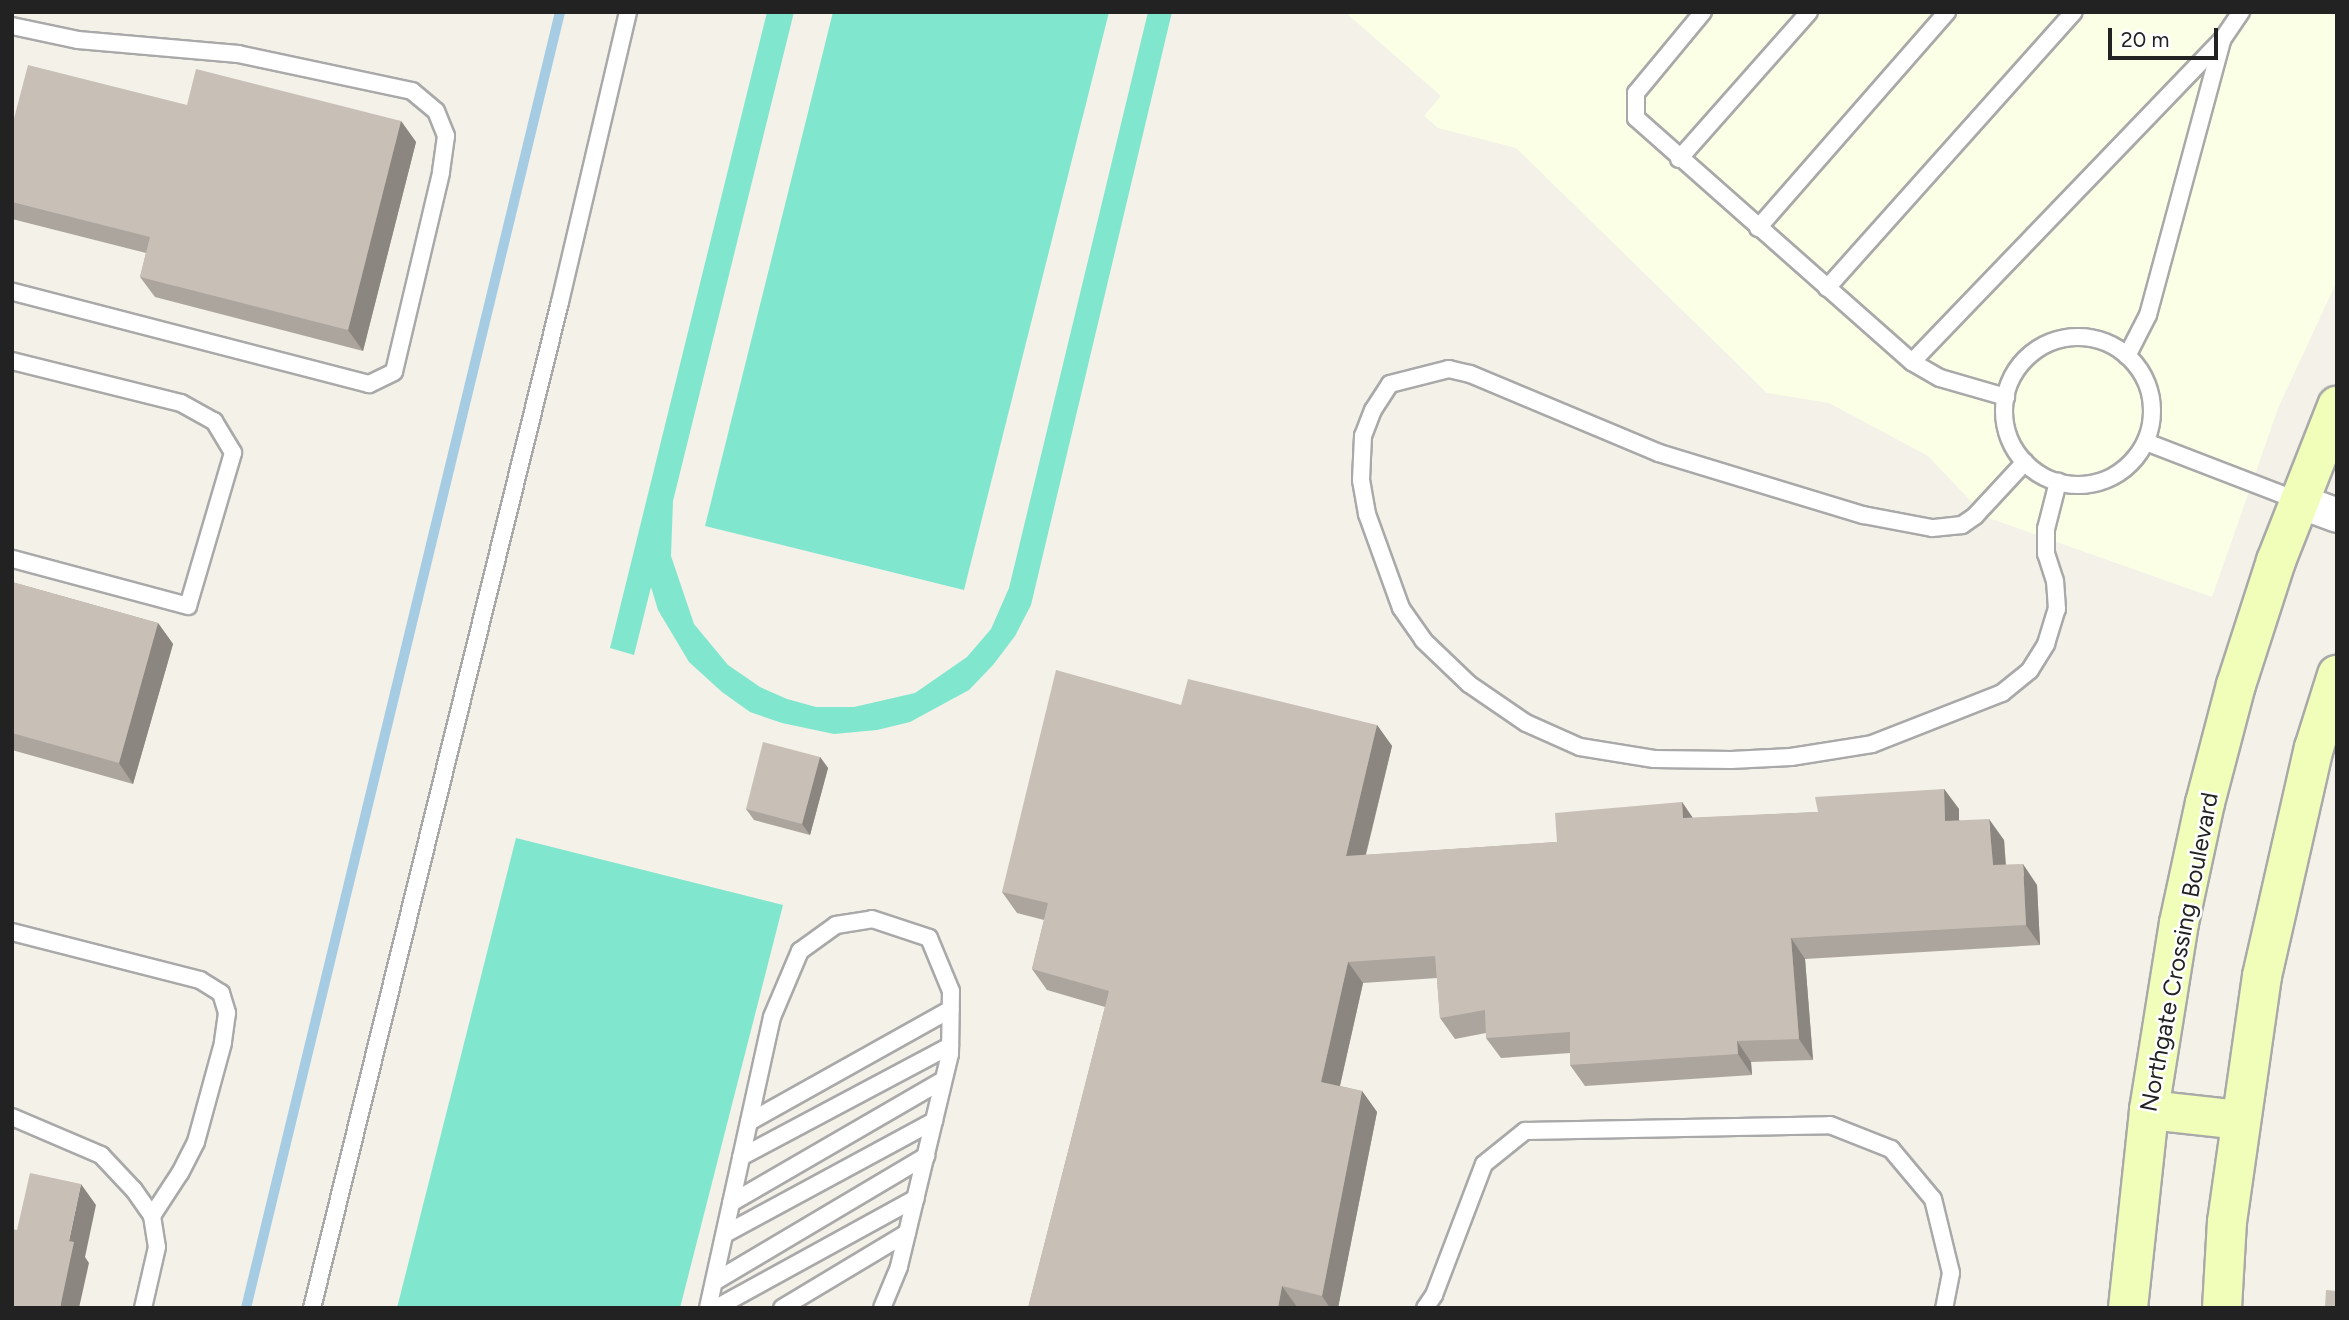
<!DOCTYPE html>
<html>
<head>
<meta charset="utf-8">
<style>
  body { margin:0 }
  #map { position:relative; width:2349px; height:1320px; overflow:hidden; background:#f3f1e8; font-family:Figtree,sans-serif }
  div>[style] { position:absolute }
  [style*='--x'] { left:calc(var(--x)*1px); top:calc(var(--y)*1px); width:calc(var(--w)*1px); rotate:calc(var(--a)*1deg) }
  .education>* { inset:0; background:#fbffe5 }
  .pitch>* { inset:0; background:#81e6ce }
  .stream>* { height:10px; margin:-5px; padding:0 5px; transform-origin:5px; border-radius:5px; background:#a6cce3 }
  .roads { filter:drop-shadow(2px 0 #a9a9a9) drop-shadow(-2px 0 #a9a9a9) drop-shadow(0 2px #a9a9a9) drop-shadow(0 -2px #a9a9a9) }
  .lane>* { height:16px; margin:-8px; padding:0 8px; transform-origin:8px; border-radius:8px; background:#fff }
  .lane>.ring { margin:-8px; padding:0; box-sizing:content-box; background:none; border:16px solid #fff; border-radius:50% }
  .street>* { height:33px; margin:-16.5px; padding:0 16.5px; transform-origin:16.5px; border-radius:16.5px; background:#fff }
  .secondary>* { height:38px; margin:-19px; padding:0 19px; transform-origin:19px; border-radius:19px; background:#f1feba }
  .wall>* { inset:0; background:#aca59d }
  .shaded-wall>* { inset:0; background:#8c8680 }
  .building>* { inset:0; background:#c8c0b7 }
  span { translate:-50% -50%; white-space:nowrap; text-align:center; line-height:1.15; -webkit-text-stroke:5px #fff; paint-order:stroke }
  .street-label { font-size:24px; color:#222 }
  .frame { position:absolute; inset:0; border:14px solid #222; pointer-events:none }
  .scale { position:absolute; left:2108px; top:28px; width:110px; height:32px; box-sizing:border-box; border:4px solid #222; border-top:0; padding-left:9px; font-size:21px; line-height:24px; white-space:nowrap; color:#222; -webkit-text-stroke:5px #fff; paint-order:stroke }
</style>
</head>
<body>
<div id="map">
  <div class="education">
    <div style="clip-path:polygon(1345px 12px,2337px 12px,2337px 281px,2279px 406px,2212px 597px,1986px 517px,1928px 456px,1829px 403px,1767px 393px,1516px 148px,1438px 128px,1424px 116px,1441px 96px)"></div>
  </div>
  <div class="pitch">
    <div style="clip-path:polygon(767px 12px,794px 12px,673px 501px,671px 556px,694px 624px,728px 665px,760px 687px,787px 699px,816px 707px,854px 707px,915px 693px,967px 657px,991px 629px,1009px 588px,1148px 12px,1172px 12px,1031px 605px,1015px 636px,993px 665px,969px 690px,910px 722px,877px 730px,834px 734px,782px 723px,750px 712px,722px 692px,689px 662px,658px 610px,651px 587px,634px 655px,610px 648px)"></div>
    <div style="clip-path:polygon(833px 12px,1109px 12px,964px 590px,705px 526px)"></div>
    <div style="clip-path:polygon(516px 838px,783px 905px,680px 1308px,397px 1308px)"></div>
  </div>
  <div class="stream">
    <div style="--x:246;--y:1308;--w:1333;--a:-76.38"></div>
  </div>
  <div class="roads">
    <div class="lane">
      <div style="--x:1703;--y:12;--w:105;--a:129.6"></div>
      <div style="--x:1636;--y:93;--w:25;--a:90"></div>
      <div style="--x:1636;--y:118;--w:368;--a:41.5"></div>
      <div style="--x:1912;--y:362;--w:32;--a:30"></div>
      <div style="--x:1940;--y:378;--w:69;--a:16.1"></div>
      <div style="--x:12;--y:26;--w:67;--a:12"></div>
      <div style="--x:78;--y:40;--w:161;--a:5"></div>
      <div style="--x:238;--y:54;--w:178;--a:12"></div>
      <div style="--x:412;--y:91;--w:31;--a:40"></div>
      <div style="--x:436;--y:111;--w:27;--a:68"></div>
      <div style="--x:446;--y:136;--w:37;--a:98"></div>
      <div style="--x:441;--y:173;--w:204;--a:103.3"></div>
      <div style="--x:394;--y:372;--w:28;--a:154"></div>
      <div style="--x:369;--y:384;--w:369;--a:-165.5"></div>
      <div style="--x:1679;--y:159;--w:196;--a:-48.5"></div>
      <div style="--x:1758;--y:228;--w:287;--a:-48.8"></div>
      <div style="--x:1827;--y:288;--w:370;--a:-48.2"></div>
      <div class="ring" style="left:2004px;top:337px;width:132px;height:132px"></div>
      <div style="--x:2127;--y:356;--w:46;--a:-62.9"></div>
      <div style="--x:2148;--y:315;--w:284;--a:-74.9"></div>
      <div style="--x:12;--y:361;--w:174;--a:14"></div>
      <div style="--x:181;--y:403;--w:38;--a:29"></div>
      <div style="--x:214;--y:421;--w:37;--a:59"></div>
      <div style="--x:233;--y:453;--w:159;--a:106.4"></div>
      <div style="--x:188;--y:606;--w:182;--a:-165"></div>
      <div style="--x:1912;--y:362;--w:447;--a:-46.1"></div>
      <div style="--x:2222;--y:40;--w:34;--a:-56"></div>
      <div style="--x:2146;--y:442;--w:164;--a:21.1"></div>
      <div style="--x:2025;--y:462;--w:74;--a:132.8"></div>
      <div style="--x:1975;--y:516;--w:16;--a:145"></div>
      <div style="--x:1962;--y:525;--w:30;--a:174"></div>
      <div style="--x:1932;--y:528;--w:70;--a:-169.3"></div>
      <div style="--x:1863;--y:515;--w:213;--a:-163.1"></div>
      <div style="--x:1659;--y:453;--w:205;--a:-157.3"></div>
      <div style="--x:1470;--y:374;--w:22;--a:-167"></div>
      <div style="--x:1449;--y:369;--w:61;--a:165.7"></div>
      <div style="--x:1390;--y:384;--w:31;--a:123"></div>
      <div style="--x:1373;--y:410;--w:28;--a:111"></div>
      <div style="--x:1363;--y:436;--w:44;--a:92.6"></div>
      <div style="--x:1361;--y:480;--w:35;--a:80"></div>
      <div style="--x:1367;--y:514;--w:100;--a:70.1"></div>
      <div style="--x:1401;--y:608;--w:39;--a:55"></div>
      <div style="--x:1423;--y:640;--w:64;--a:43.7"></div>
      <div style="--x:1469;--y:684;--w:69;--a:34.4"></div>
      <div style="--x:1526;--y:723;--w:59;--a:24"></div>
      <div style="--x:1580;--y:747;--w:75;--a:9.2"></div>
      <div style="--x:1654;--y:759;--w:77;--a:0.7"></div>
      <div style="--x:1731;--y:760;--w:60;--a:-2.9"></div>
      <div style="--x:1791;--y:757;--w:82;--a:-9.1"></div>
      <div style="--x:1872;--y:744;--w:140;--a:-21.4"></div>
      <div style="--x:2002;--y:693;--w:36;--a:-39"></div>
      <div style="--x:2030;--y:670;--w:31;--a:-58"></div>
      <div style="--x:2046;--y:644;--w:37;--a:-73"></div>
      <div style="--x:2057;--y:609;--w:28;--a:-94"></div>
      <div style="--x:2055;--y:581;--w:28;--a:-108"></div>
      <div style="--x:2046;--y:554;--w:25;--a:-90"></div>
      <div style="--x:2046;--y:529;--w:49;--a:-75.7"></div>
      <div style="--x:12;--y:932;--w:194;--a:14.3"></div>
      <div style="--x:200;--y:980;--w:25;--a:32"></div>
      <div style="--x:221;--y:993;--w:21;--a:73"></div>
      <div style="--x:227;--y:1013;--w:30;--a:98"></div>
      <div style="--x:223;--y:1043;--w:103;--a:105.3"></div>
      <div style="--x:196;--y:1142;--w:35;--a:117"></div>
      <div style="--x:180;--y:1173;--w:51;--a:123.1"></div>
      <div style="--x:12;--y:1117;--w:97;--a:23.1"></div>
      <div style="--x:101;--y:1155;--w:48;--a:46.7"></div>
      <div style="--x:134;--y:1190;--w:32;--a:55"></div>
      <div style="--x:152;--y:1216;--w:31;--a:81"></div>
      <div style="--x:157;--y:1247;--w:63;--a:102.9"></div>
      <div style="--x:749;--y:1122;--w:231;--a:-29.2"></div>
      <div style="--x:741;--y:1157;--w:237;--a:-28"></div>
      <div style="--x:731;--y:1203;--w:245;--a:-30.1"></div>
      <div style="--x:725;--y:1234;--w:238;--a:-28.4"></div>
      <div style="--x:714;--y:1282;--w:247;--a:-30.7"></div>
      <div style="--x:312;--y:1308;--w:1036;--a:-76.15"></div>
      <div style="--x:560;--y:302;--w:298;--a:-76.8"></div>
      <div style="--x:708;--y:1308;--w:298;--a:-77.6"></div>
      <div style="--x:772;--y:1017;--w:72;--a:-67"></div>
      <div style="--x:800;--y:951;--w:44;--a:-35.8"></div>
      <div style="--x:836;--y:925;--w:36;--a:-9"></div>
      <div style="--x:872;--y:919;--w:60;--a:18.4"></div>
      <div style="--x:929;--y:938;--w:57;--a:67.5"></div>
      <div style="--x:951;--y:991;--w:63;--a:90.9"></div>
      <div style="--x:950;--y:1054;--w:219;--a:103.5"></div>
      <div style="--x:899;--y:1267;--w:44;--a:112.5"></div>
      <div style="--x:716;--y:1308;--w:228;--a:-28.8"></div>
      <div style="--x:782;--y:1308;--w:146;--a:-31"></div>
      <div style="--x:1425;--y:1308;--w:16;--a:-55"></div>
      <div style="--x:1434;--y:1295;--w:140;--a:-69.1"></div>
      <div style="--x:1484;--y:1164;--w:53;--a:-38.8"></div>
      <div style="--x:1525;--y:1131;--w:305;--a:-1.1"></div>
      <div style="--x:1830;--y:1125;--w:66;--a:21.5"></div>
      <div style="--x:1891;--y:1149;--w:65;--a:50"></div>
      <div style="--x:1933;--y:1199;--w:76;--a:76.3"></div>
      <div style="--x:1951;--y:1273;--w:36;--a:101"></div>
    </div>
    <div class="street">
      <div style="--x:2299;--y:501;--w:40;--a:20.2"></div>
    </div>
    <div class="secondary">
      <div style="--x:2149;--y:1110;--w:92;--a:6.3"></div>
      <div style="--x:2128;--y:1308;--w:199;--a:-83.9"></div>
      <div style="--x:2149;--y:1110;--w:189;--a:-80.9"></div>
      <div style="--x:2179;--y:923;--w:123;--a:-77.8"></div>
      <div style="--x:2205;--y:803;--w:122;--a:-75.3"></div>
      <div style="--x:2236;--y:685;--w:130;--a:-72.1"></div>
      <div style="--x:2276;--y:561;--w:167;--a:-68.5"></div>
      <div style="--x:2222;--y:1308;--w:86;--a:-86.7"></div>
      <div style="--x:2227;--y:1222;--w:248;--a:-81.9"></div>
      <div style="--x:2262;--y:976;--w:234;--a:-77.2"></div>
      <div style="--x:2314;--y:748;--w:77;--a:-72.5"></div>
    </div>
  </div>
  <div class="wall">
    <div style="clip-path:polygon(187px 105px,401px 121px,416px 142px,363px 351px,155px 297px,140px 277px,146px 253px,12px 219px,12px 126px)"></div>
    <div style="clip-path:polygon(12px 582px,158px 623px,173px 644px,133px 784px,12px 750px)"></div>
    <div style="clip-path:polygon(1377px 725px,1392px 746px,1366px 855px,1557px 842px,1682px 802px,1693px 818px,1818px 812px,1944px 789px,1959px 809px,1959px 820px,2004px 840px,2006px 865px,2037px 885px,2040px 945px,1805px 959px,1813px 1060px,1751px 1062px,1752px 1075px,1585px 1086px,1570px 1065px,1570px 1053px,1501px 1058px,1486px 1038px,1486px 1033px,1455px 1039px,1440px 1018px,1437px 978px,1363px 983px,1340px 1086px,1362px 1091px,1377px 1112px,1338px 1308px,1301px 1308px,1297px 1307px,1297px 1308px,1028px 1308px,1105px 1007px,1047px 990px,1032px 969px,1044px 920px,1017px 913px,1002px 892px)"></div>
    <div style="clip-path:polygon(820px 757px,828px 768px,810px 835px,754px 820px,746px 809px)"></div>
  </div>
  <div class="shaded-wall">
    <div style="clip-path:polygon(401px 121px,416px 142px,363px 351px,348px 330px)"></div>
    <div style="clip-path:polygon(158px 623px,173px 644px,133px 784px,119px 763px)"></div>
    <div style="clip-path:polygon(1377px 725px,1392px 746px,1360px 877px,1346px 856px)"></div>
    <div style="clip-path:polygon(820px 757px,828px 768px,810px 835px,802px 824px)"></div>
    <div style="clip-path:polygon(1944px 789px,1959px 809px,1959px 842px,1945px 821px)"></div>
    <div style="clip-path:polygon(1682px 802px,1696px 823px,1683px 818px)"></div>
    <div style="clip-path:polygon(1989px 819px,2004px 840px,2007px 886px,1993px 865px)"></div>
    <div style="clip-path:polygon(2023px 864px,2037px 885px,2040px 945px,2026px 925px)"></div>
    <div style="clip-path:polygon(1791px 938px,1805px 959px,1813px 1060px,1799px 1039px)"></div>
    <div style="clip-path:polygon(1348px 962px,1363px 983px,1336px 1103px,1321px 1082px)"></div>
    <div style="clip-path:polygon(1737px 1041px,1751px 1062px,1752px 1075px,1738px 1054px)"></div>
    <div style="clip-path:polygon(1362px 1091px,1377px 1112px,1338px 1308px,1330px 1308px,1322px 1296px)"></div>
    <div style="clip-path:polygon(81px 1184px,96px 1205px,85px 1257px,89px 1263px,79px 1308px,60px 1308px,69px 1241px)"></div>
    <div style="clip-path:polygon(1282px 1286px,1297px 1307px,1297px 1308px,1278px 1308px)"></div>
  </div>
  <div class="building">
    <div style="clip-path:polygon(28px 65px,187px 105px,196px 69px,401px 121px,348px 330px,140px 277px,150px 237px,12px 202px,12px 126px)"></div>
    <div style="clip-path:polygon(12px 582px,158px 623px,119px 763px,12px 733px)"></div>
    <div style="clip-path:polygon(1056px 670px,1181px 705px,1188px 679px,1377px 725px,1346px 856px,1557px 842px,1555px 813px,1682px 802px,1683px 818px,1818px 812px,1815px 797px,1944px 789px,1945px 821px,1989px 819px,1993px 865px,2023px 864px,2026px 925px,1791px 938px,1799px 1039px,1737px 1041px,1738px 1054px,1570px 1065px,1570px 1032px,1486px 1038px,1485px 1010px,1440px 1018px,1435px 956px,1348px 962px,1321px 1082px,1362px 1091px,1322px 1296px,1282px 1286px,1278px 1308px,1028px 1308px,1109px 991px,1032px 969px,1048px 903px,1002px 892px)"></div>
    <div style="clip-path:polygon(763px 742px,820px 757px,802px 824px,746px 809px)"></div>
    <div style="clip-path:polygon(30px 1173px,81px 1184px,69px 1241px,74px 1242px,60px 1308px,12px 1308px,12px 1229px,17px 1230px)"></div>
    <div style="clip-path:polygon(2326px 1290px,2337px 1291px,2337px 1308px,2325px 1308px)"></div>
  </div>
  <div class="street-label">
    <span style="left:2179px;top:952px;rotate:-79deg">Northgate Crossing Boulevard</span>
  </div>
  <div class="frame"></div>
  <div class="scale">20 m</div>
</div>
</body>
</html>
